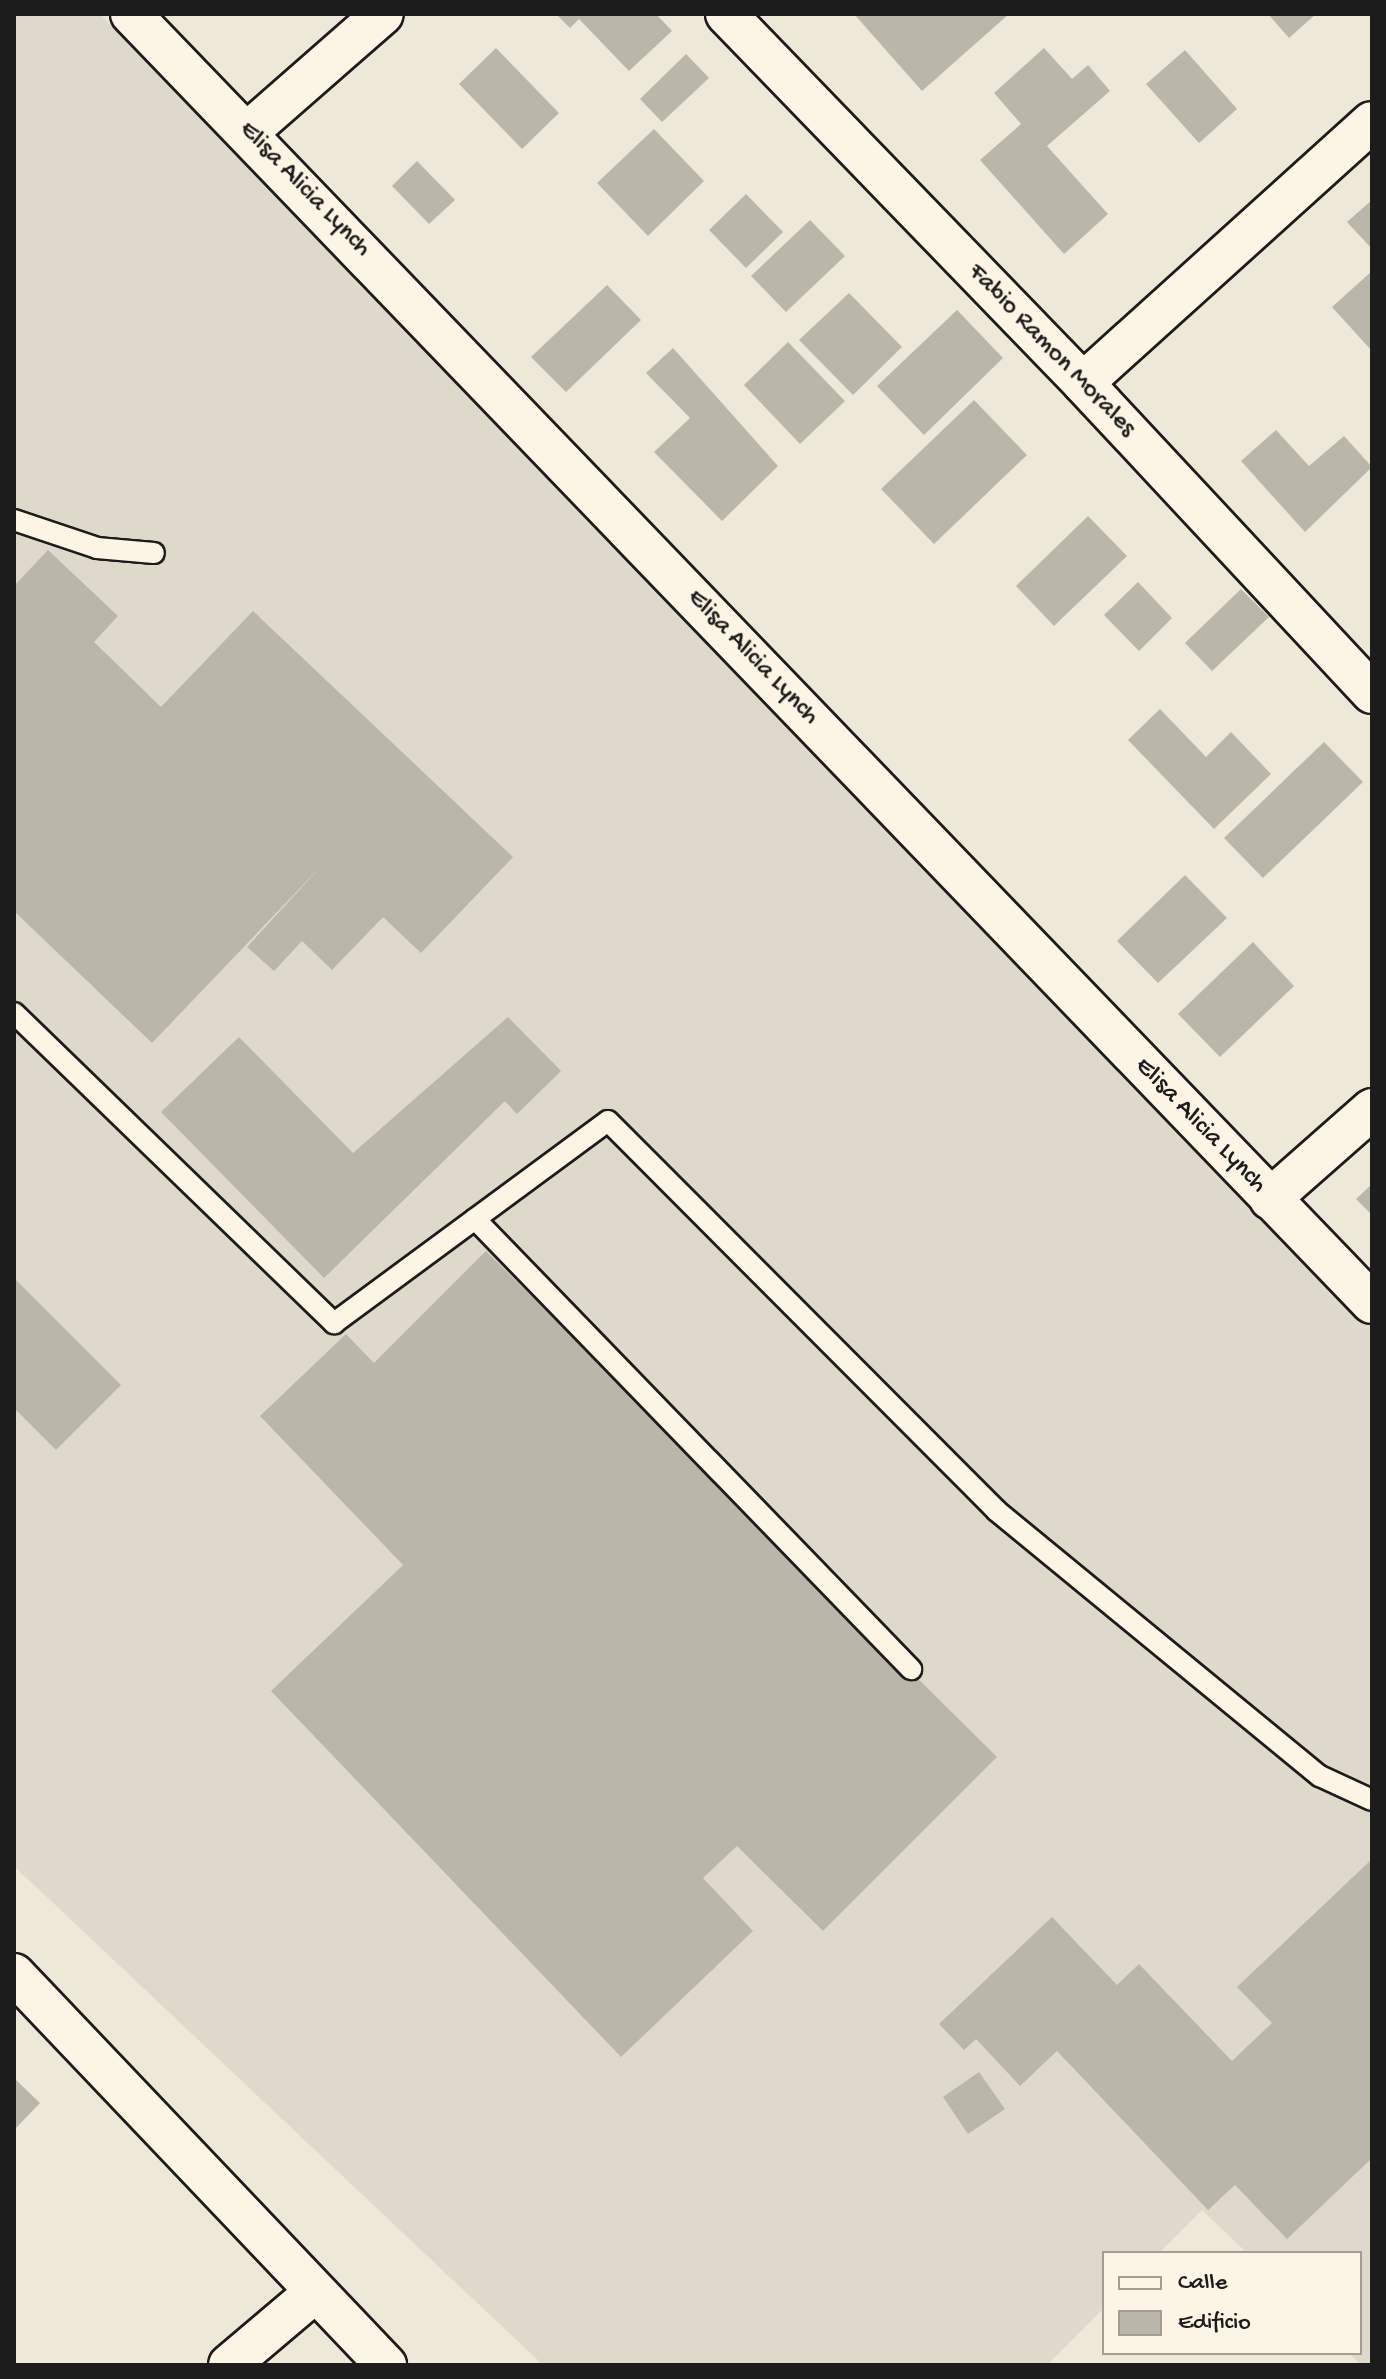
<!DOCTYPE html>
<html>
<head>
<meta charset="utf-8">
<style>
  body { margin:0 }
  #map { position:relative; width:1386px; height:2379px; overflow:hidden; background:#eee8d9; font-family:"Gochi Hand",sans-serif }
  div>[style] { position:absolute }
  [style*='--x'] { left:calc(var(--x)*1px); top:calc(var(--y)*1px); width:calc(var(--w)*1px); rotate:calc(var(--a)*1deg) }
  .built>* { inset:0; background:#ded9cb }
  .building>* { inset:0; background:#bab6aa }
  .roads { filter:drop-shadow(2px 0 #1c1c1c) drop-shadow(-2px 0 #1c1c1c) drop-shadow(0 2px #1c1c1c) drop-shadow(0 -2px #1c1c1c) }
  .service>* { height:20px; margin:-10px; padding:0 10px; transform-origin:10px; border-radius:10px; background:#fcf5e5 }
  .minor>* { height:40px; margin:-20px; padding:0 20px; transform-origin:20px; border-radius:20px; background:#fcf5e5 }
  span { translate:-50% -50%; white-space:nowrap; text-align:center; line-height:1.15; -webkit-text-stroke:6px #fcf5e5; paint-order:stroke }
  .street-label { font-size:26px; color:#1c1c1c }
  .frame { position:absolute; inset:0; border:16px solid #1c1c1c; pointer-events:none }
  .legend { position:absolute; left:1102px; top:2251px; width:260px; height:104px; box-sizing:border-box; background:#fcf5e5; border:2px solid #a29e95; margin:0; padding:10px 14px; list-style:none; font-size:24px; color:#1c1c1c }
  .legend li { display:flex; align-items:center; gap:16px; height:40px }
  .legend b { width:40px; border:2px solid #a29e95 }
</style>
</head>
<body>
<div id="map">
  <div class="built">
    <div style="clip-path:polygon(14px 14px,100px 14px,1372px 1298px,1372px 2365px,1361px 2365px,1349px 2353px,1360px 2353px,1360px 2253px,1247px 2253px,1202px 2210px,1159px 2253px,1104px 2253px,1104px 2308px,1047px 2365px,543px 2365px,14px 1866px)"></div>
  </div>
  <div class="building">
    <div style="clip-path:polygon(556px 14px,656px 14px,672px 31px,629px 71px,579px 19px,570px 28px)"></div>
    <div style="clip-path:polygon(854px 14px,1009px 14px,922px 91px)"></div>
    <div style="clip-path:polygon(1268px 14px,1316px 14px,1289px 38px)"></div>
    <div style="clip-path:polygon(496px 48px,559px 113px,522px 149px,459px 84px)"></div>
    <div style="clip-path:polygon(1044px 48px,1072px 79px,1088px 65px,1110px 91px,1047px 146px,1108px 214px,1064px 254px,980px 160px,1021px 124px,994px 93px)"></div>
    <div style="clip-path:polygon(1185px 50px,1237px 109px,1199px 143px,1146px 84px)"></div>
    <div style="clip-path:polygon(686px 54px,709px 78px,662px 122px,640px 99px)"></div>
    <div style="clip-path:polygon(654px 129px,704px 181px,648px 236px,597px 183px)"></div>
    <div style="clip-path:polygon(417px 161px,455px 200px,429px 224px,392px 186px)"></div>
    <div style="clip-path:polygon(746px 194px,783px 232px,746px 268px,709px 230px)"></div>
    <div style="clip-path:polygon(1372px 200px,1372px 249px,1347px 222px)"></div>
    <div style="clip-path:polygon(810px 220px,845px 256px,786px 312px,751px 276px)"></div>
    <div style="clip-path:polygon(1372px 271px,1372px 351px,1332px 307px)"></div>
    <div style="clip-path:polygon(607px 285px,641px 320px,566px 392px,531px 357px)"></div>
    <div style="clip-path:polygon(849px 293px,902px 347px,853px 395px,799px 340px)"></div>
    <div style="clip-path:polygon(957px 310px,1003px 358px,924px 435px,877px 386px)"></div>
    <div style="clip-path:polygon(788px 342px,845px 401px,800px 444px,744px 385px)"></div>
    <div style="clip-path:polygon(673px 348px,778px 466px,722px 521px,654px 452px,690px 418px,646px 373px)"></div>
    <div style="clip-path:polygon(974px 400px,1027px 455px,934px 544px,881px 489px)"></div>
    <div style="clip-path:polygon(1276px 430px,1309px 466px,1344px 436px,1372px 467px,1305px 532px,1241px 461px)"></div>
    <div style="clip-path:polygon(1088px 516px,1127px 556px,1054px 626px,1016px 586px)"></div>
    <div style="clip-path:polygon(48px 550px,118px 616px,94px 642px,161px 707px,253px 611px,513px 857px,421px 953px,383px 917px,332px 970px,302px 941px,274px 971px,247px 947px,325px 862px,152px 1043px,14px 911px,14px 586px)"></div>
    <div style="clip-path:polygon(1138px 582px,1172px 618px,1139px 651px,1104px 615px)"></div>
    <div style="clip-path:polygon(1241px 589px,1269px 617px,1212px 671px,1185px 643px)"></div>
    <div style="clip-path:polygon(1160px 709px,1206px 757px,1231px 732px,1271px 774px,1214px 829px,1128px 740px)"></div>
    <div style="clip-path:polygon(1324px 742px,1363px 782px,1263px 878px,1224px 838px)"></div>
    <div style="clip-path:polygon(1185px 875px,1227px 918px,1158px 983px,1117px 941px)"></div>
    <div style="clip-path:polygon(1253px 942px,1294px 986px,1220px 1057px,1178px 1014px)"></div>
    <div style="clip-path:polygon(508px 1017px,561px 1071px,517px 1114px,505px 1101px,324px 1278px,161px 1112px,239px 1037px,353px 1153px)"></div>
    <div style="clip-path:polygon(1372px 1184px,1372px 1215px,1356px 1199px)"></div>
    <div style="clip-path:polygon(486px 1251px,997px 1757px,823px 1931px,737px 1846px,703px 1878px,753px 1931px,621px 2057px,271px 1691px,403px 1565px,260px 1416px,346px 1334px,374px 1363px)"></div>
    <div style="clip-path:polygon(14px 1278px,121px 1385px,56px 1450px,14px 1408px)"></div>
    <div style="clip-path:polygon(1372px 1859px,1372px 2158px,1287px 2239px,1235px 2185px,1208px 2210px,1057px 2051px,1020px 2086px,976px 2039px,964px 2050px,939px 2024px,1052px 1917px,1117px 1985px,1139px 1964px,1232px 2061px,1272px 2023px,1237px 1987px)"></div>
    <div style="clip-path:polygon(979px 2072px,1005px 2109px,968px 2134px,943px 2097px)"></div>
    <div style="clip-path:polygon(14px 2078px,40px 2103px,14px 2130px)"></div>
  </div>
  <div class="roads">
    <div class="service">
      <div style="--x:14;--y:520;--w:88;--a:18.6"></div>
      <div style="--x:97;--y:548;--w:57;--a:5"></div>
      <div style="--x:14;--y:1013;--w:446;--a:44.1"></div>
      <div style="--x:334;--y:1323;--w:340;--a:-36.4"></div>
      <div style="--x:608;--y:1121;--w:551;--a:45.07"></div>
      <div style="--x:997;--y:1511;--w:418;--a:39.4"></div>
      <div style="--x:1320;--y:1776;--w:57;--a:24.8"></div>
      <div style="--x:475;--y:1219;--w:627;--a:45.91"></div>
    </div>
    <div class="minor">
      <div style="--x:131;--y:14;--w:1789;--a:46.09"></div>
      <div style="--x:726;--y:14;--w:513;--a:45.95"></div>
      <div style="--x:1083;--y:383;--w:424;--a:47"></div>
      <div style="--x:248;--y:132;--w:179;--a:-41.2"></div>
      <div style="--x:1083;--y:383;--w:389;--a:-42.1"></div>
      <div style="--x:1270;--y:1199;--w:136;--a:-41.4"></div>
      <div style="--x:14;--y:1974;--w:540;--a:46.43"></div>
      <div style="--x:229;--y:2365;--w:113;--a:-40.3"></div>
    </div>
  </div>
  <div class="street-label">
    <span style="left:304px;top:190px;rotate:46deg">Elisa Alicia Lynch</span>
    <span style="left:1051px;top:351px;rotate:46deg">Fabio Ramon Morales</span>
    <span style="left:752px;top:658px;rotate:46deg">Elisa Alicia Lynch</span>
    <span style="left:1200px;top:1126px;rotate:46deg">Elisa Alicia Lynch</span>
  </div>
  <div class="frame"></div>
  <ul class="legend">
  <li><b style="height:10px;background:#fcf5e5"></b>Calle</li>
  <li><b style="height:22px;background:#bab6aa"></b>Edificio</li>
  </ul>
</div>
</body>
</html>
